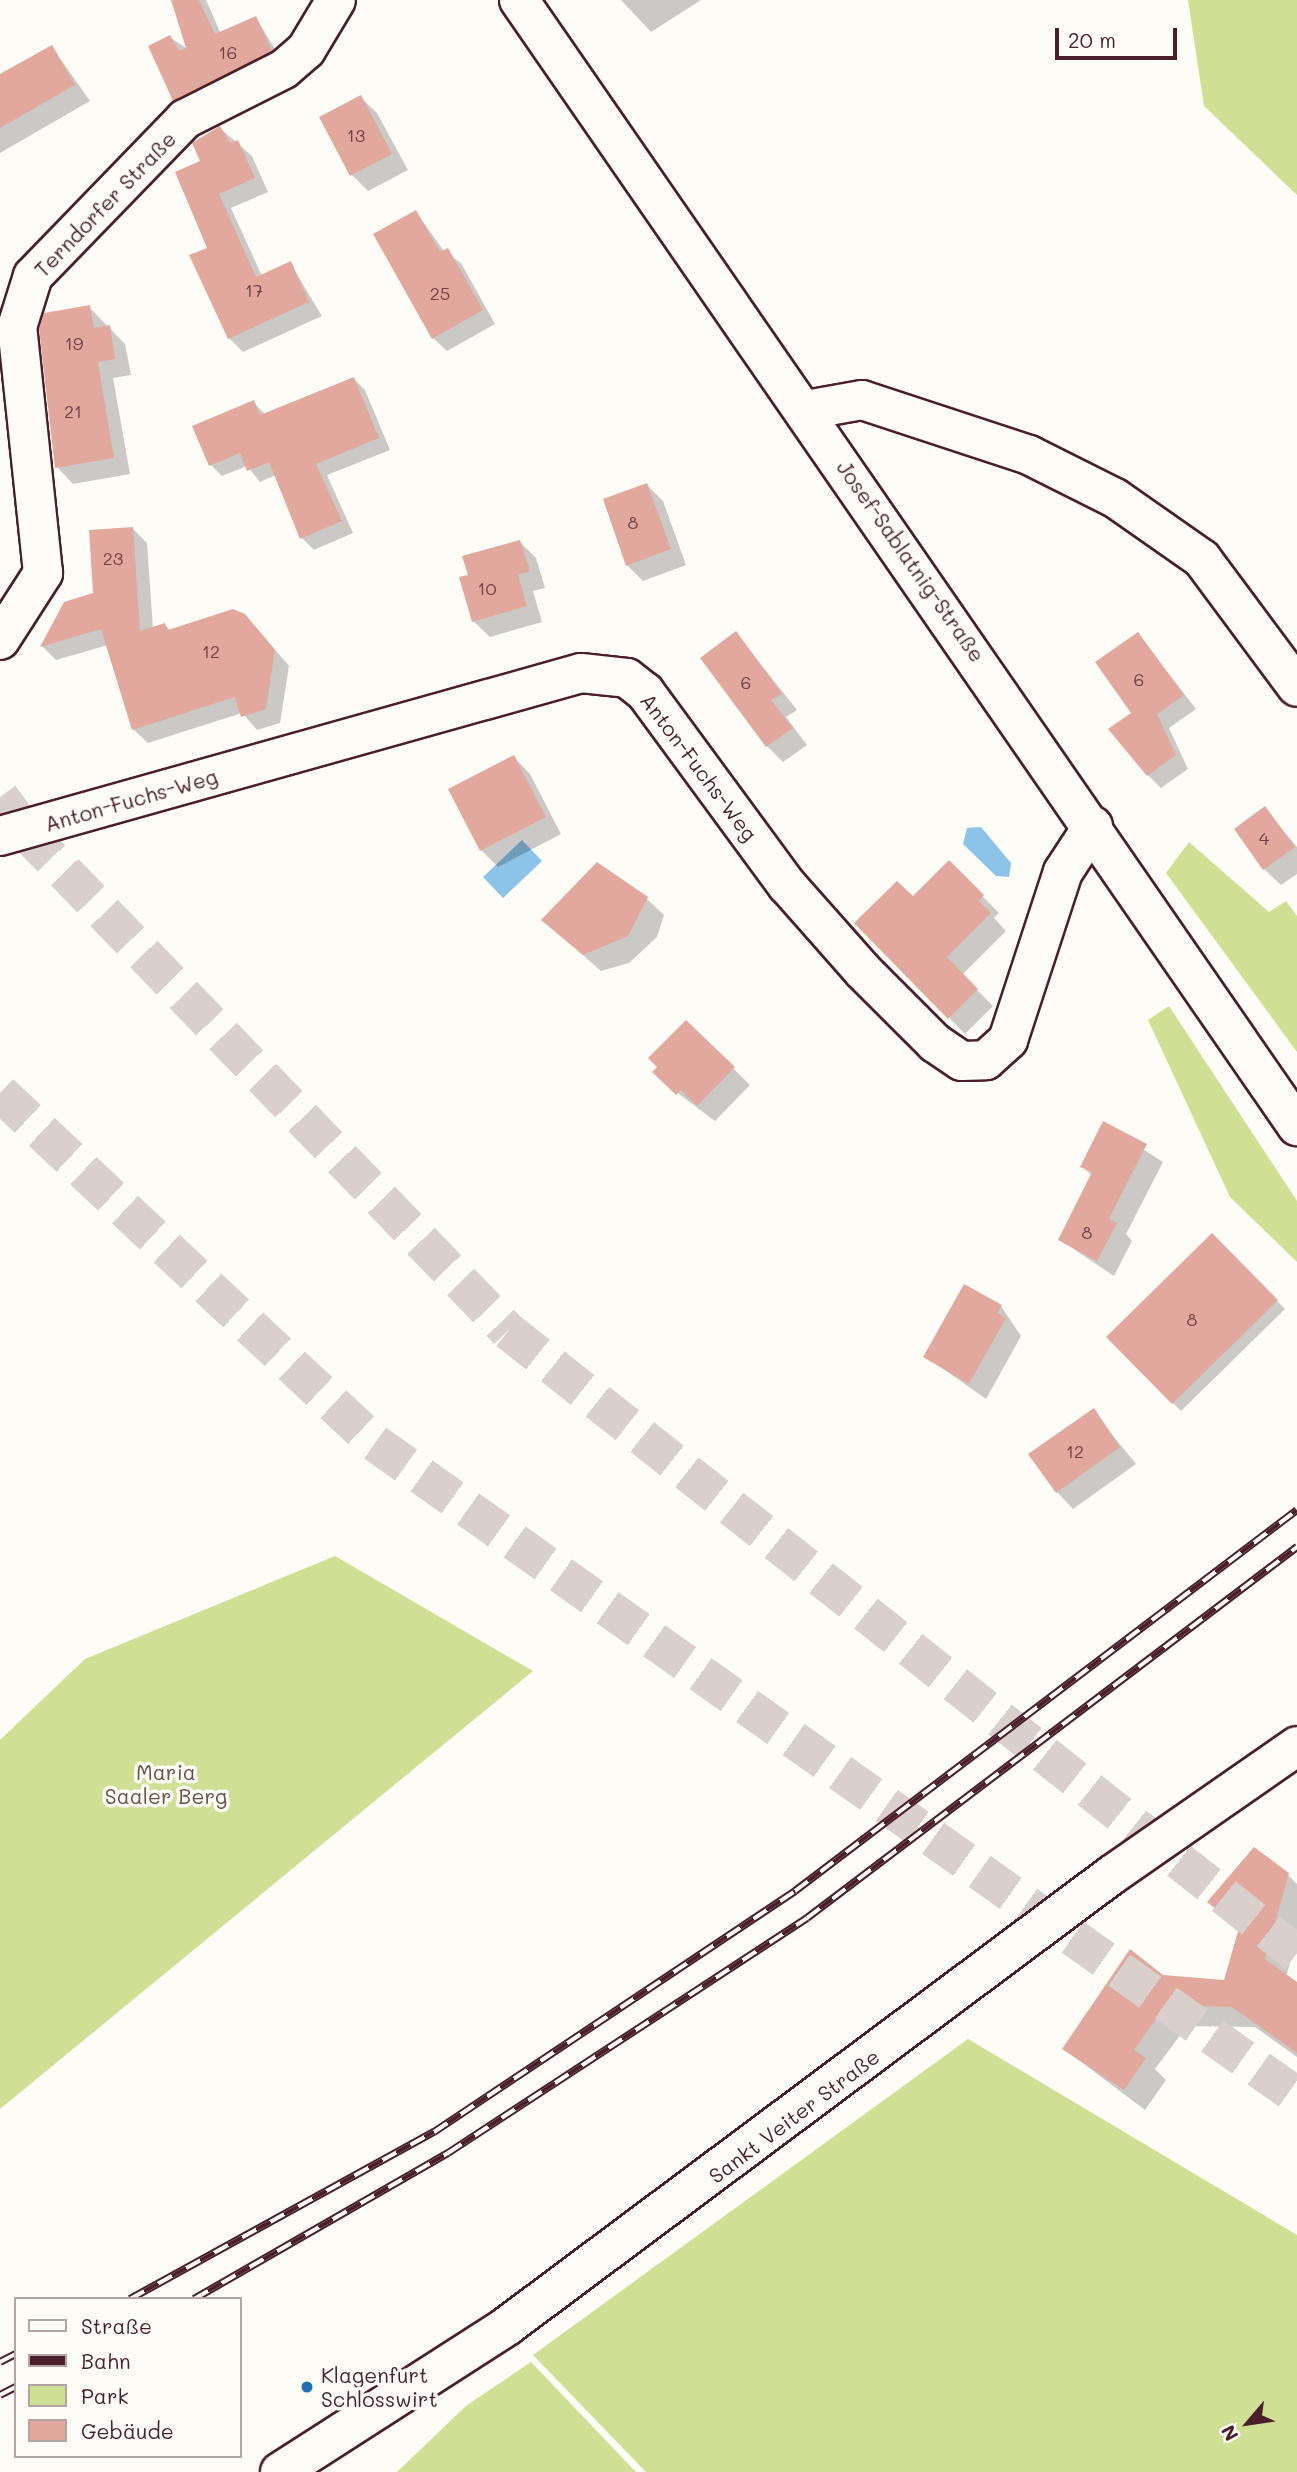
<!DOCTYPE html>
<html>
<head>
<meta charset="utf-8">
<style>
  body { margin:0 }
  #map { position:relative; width:1297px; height:2472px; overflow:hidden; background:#fdfcf7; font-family:Mali,sans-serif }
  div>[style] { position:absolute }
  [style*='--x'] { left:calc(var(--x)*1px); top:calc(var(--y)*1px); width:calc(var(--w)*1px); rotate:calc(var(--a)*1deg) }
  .green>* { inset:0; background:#cfdf93 }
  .water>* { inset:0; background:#8bc3e9 }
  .shadow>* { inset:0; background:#0003 }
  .building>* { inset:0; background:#e2a89e }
  .highway-tunnel>* { height:38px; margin-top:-19px; transform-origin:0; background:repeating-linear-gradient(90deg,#d9d0ce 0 38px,transparent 0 57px) }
  .roads { filter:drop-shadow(2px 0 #4a1f2b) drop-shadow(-2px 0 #4a1f2b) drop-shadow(0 2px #4a1f2b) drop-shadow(0 -2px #4a1f2b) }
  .minor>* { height:38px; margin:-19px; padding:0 19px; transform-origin:19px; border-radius:19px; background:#fdfcf7 }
  .major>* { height:38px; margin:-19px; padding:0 19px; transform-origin:19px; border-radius:19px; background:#fdfcf7 }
  .rail>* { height:8px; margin-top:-4px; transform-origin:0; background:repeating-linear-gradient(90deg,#fdfcf7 0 16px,#4a1f2b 0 32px); box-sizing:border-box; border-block:2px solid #4a1f2b }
  .dots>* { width:19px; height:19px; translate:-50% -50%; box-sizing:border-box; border:4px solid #fdfcf7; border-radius:50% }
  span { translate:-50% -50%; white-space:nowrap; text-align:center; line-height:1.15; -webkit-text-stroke:7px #fdfcf7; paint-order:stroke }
  .number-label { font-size:18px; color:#704148 }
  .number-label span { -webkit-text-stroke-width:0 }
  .street-label { font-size:21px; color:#4a1f2b }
  .park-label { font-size:21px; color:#6b4f45 }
  .poi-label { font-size:21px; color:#4a1f2b }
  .left { translate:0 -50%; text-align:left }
  .legend { position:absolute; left:14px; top:2297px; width:228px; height:161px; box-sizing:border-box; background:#fdfcf7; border:2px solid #b5a4a5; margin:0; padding:9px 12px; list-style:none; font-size:21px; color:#4a1f2b }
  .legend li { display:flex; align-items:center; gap:14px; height:35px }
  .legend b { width:35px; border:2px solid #b5a4a5 }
  .north { position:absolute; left:1213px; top:2388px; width:70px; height:70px; -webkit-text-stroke:5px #fdfcf7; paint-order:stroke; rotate:241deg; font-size:19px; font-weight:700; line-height:28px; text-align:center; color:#4a1f2b }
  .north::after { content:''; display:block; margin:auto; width:24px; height:32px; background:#4a1f2b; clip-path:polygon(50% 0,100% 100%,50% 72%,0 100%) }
  .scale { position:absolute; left:1055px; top:28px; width:122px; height:32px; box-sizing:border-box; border:4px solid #4a1f2b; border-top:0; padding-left:9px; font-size:21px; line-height:24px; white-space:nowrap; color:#4a1f2b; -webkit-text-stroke:5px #fdfcf7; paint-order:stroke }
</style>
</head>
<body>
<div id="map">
  <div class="green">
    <div style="clip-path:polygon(1188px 0,1297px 0,1297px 195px,1204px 106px)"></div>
    <div style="clip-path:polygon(1189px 842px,1269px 912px,1286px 901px,1297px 916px,1297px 1052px,1166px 873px)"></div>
    <div style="clip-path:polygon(1169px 1006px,1297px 1201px,1297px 1262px,1230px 1197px,1148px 1020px)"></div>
    <div style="clip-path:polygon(335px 1556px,533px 1671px,0 2109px,0 1740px,85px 1659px)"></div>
    <div style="clip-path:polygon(968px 2039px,1297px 2235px,1297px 2472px,646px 2472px,533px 2355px)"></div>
    <div style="clip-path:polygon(531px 2362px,636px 2472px,397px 2472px,466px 2406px)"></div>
  </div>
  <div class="water">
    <div style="clip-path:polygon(981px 827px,1011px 863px,1009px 877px,996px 876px,963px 844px,967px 828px)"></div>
    <div style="clip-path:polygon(522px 840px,542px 861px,503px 898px,483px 877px)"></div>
  </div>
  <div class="shadow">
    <div style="clip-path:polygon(173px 0,206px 0,221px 34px,256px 18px,285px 65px,189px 114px,174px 100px,169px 37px,188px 49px)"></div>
    <div style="clip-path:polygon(621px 0,701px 0,651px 32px)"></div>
    <div style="clip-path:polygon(52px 47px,90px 101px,0 153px,0 76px)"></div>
    <div style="clip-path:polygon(360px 97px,377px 113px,408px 170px,368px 191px,352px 175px)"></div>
    <div style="clip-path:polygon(220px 128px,252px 156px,268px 192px,231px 208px,262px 276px,290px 263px,322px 316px,243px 352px,229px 338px,209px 249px,203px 162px)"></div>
    <div style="clip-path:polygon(416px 212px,444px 251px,461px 263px,495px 324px,447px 351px,433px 338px)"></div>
    <div style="clip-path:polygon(89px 307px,125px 344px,131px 375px,113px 378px,130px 474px,73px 484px,57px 467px)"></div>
    <div style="clip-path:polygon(354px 379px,365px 390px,390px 450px,327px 475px,353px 533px,314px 550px,302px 538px,276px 475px,260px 482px,247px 466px,222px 476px,211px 465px,254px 403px,266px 415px)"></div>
    <div style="clip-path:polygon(647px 485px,663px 501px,686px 565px,643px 581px,627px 565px)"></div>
    <div style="clip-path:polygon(133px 529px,147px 543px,153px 629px,165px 625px,171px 631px,233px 611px,254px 625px,289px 666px,280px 723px,257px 730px,242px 713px,148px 743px,133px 729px,108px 645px,56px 660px,42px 646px,65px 603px,95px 594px)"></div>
    <div style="clip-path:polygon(520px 542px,536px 558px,545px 588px,533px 591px,542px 622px,490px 637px,473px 621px,470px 576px)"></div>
    <div style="clip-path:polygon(736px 633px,797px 710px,786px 717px,807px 745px,783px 762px,767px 746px)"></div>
    <div style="clip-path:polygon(1138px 634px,1196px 709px,1169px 728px,1188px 769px,1161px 788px,1148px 775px)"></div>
    <div style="clip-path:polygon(514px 757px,530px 774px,561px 834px,498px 867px,481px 850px,450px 790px)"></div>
    <div style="clip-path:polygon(1265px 809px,1297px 847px,1297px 874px,1281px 885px,1264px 869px)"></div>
    <div style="clip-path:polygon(949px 862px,999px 913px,994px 918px,1006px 931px,962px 975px,993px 1006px,965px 1034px,856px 924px,913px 899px)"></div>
    <div style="clip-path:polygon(647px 899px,664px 915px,657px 937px,629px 963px,601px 971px,543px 920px)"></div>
    <div style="clip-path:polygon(686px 1022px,750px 1085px,715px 1121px,671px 1088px)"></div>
    <div style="clip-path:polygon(1104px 1124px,1163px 1162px,1126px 1234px,1132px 1241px,1114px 1276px,1060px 1240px,1092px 1176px,1082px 1166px)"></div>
    <div style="clip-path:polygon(1212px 1235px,1285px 1309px,1181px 1411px,1109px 1337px)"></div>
    <div style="clip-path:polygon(1001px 1306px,1021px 1336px,986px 1399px,925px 1356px)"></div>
    <div style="clip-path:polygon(1093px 1411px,1136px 1464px,1073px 1509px,1057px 1492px)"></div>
    <div style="clip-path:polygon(1288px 1875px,1297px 1884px,1297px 1939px,1286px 1977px,1297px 1984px,1297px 2057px,1255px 2027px,1187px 2026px,1155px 2069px,1166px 2080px,1145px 2110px,1064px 2049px,1163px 1977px,1225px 1982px,1240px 1931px,1209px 1902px)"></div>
  </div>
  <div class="building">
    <div style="clip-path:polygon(171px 0,199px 0,215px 34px,256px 16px,272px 51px,173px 101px,148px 46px,170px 35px,179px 51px,186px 48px)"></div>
    <div style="clip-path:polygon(52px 45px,75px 85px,0 128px,0 74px)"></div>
    <div style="clip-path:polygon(361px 95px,392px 154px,350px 176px,319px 117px)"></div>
    <div style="clip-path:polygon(220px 126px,230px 143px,238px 140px,255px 178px,219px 194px,256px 277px,291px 261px,309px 302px,228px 339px,189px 255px,207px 248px,175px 172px,200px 161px,192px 143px)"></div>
    <div style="clip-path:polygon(416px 210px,440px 252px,448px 248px,483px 310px,432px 339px,373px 234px)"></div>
    <div style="clip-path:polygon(90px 305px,94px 328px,110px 325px,115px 359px,98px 362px,114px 458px,55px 468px,39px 329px,44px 313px)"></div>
    <div style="clip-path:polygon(354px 377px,379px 438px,316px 464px,342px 521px,300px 539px,269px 462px,247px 471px,240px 453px,209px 466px,192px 426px,254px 400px,260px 415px)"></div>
    <div style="clip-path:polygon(647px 483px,671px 549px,626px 566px,603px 499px)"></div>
    <div style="clip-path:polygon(133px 527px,140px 631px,165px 623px,168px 630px,233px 609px,245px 614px,275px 650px,266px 709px,241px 717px,235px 697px,132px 730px,101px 629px,40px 647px,64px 602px,93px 593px,89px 530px)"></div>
    <div style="clip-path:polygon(520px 540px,530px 571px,518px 575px,527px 606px,472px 622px,459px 577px,468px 575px,462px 556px)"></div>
    <div style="clip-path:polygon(736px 631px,782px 694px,771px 700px,793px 728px,766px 747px,700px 658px)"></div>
    <div style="clip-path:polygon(1138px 632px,1184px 695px,1157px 714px,1176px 755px,1147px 776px,1108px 729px,1131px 713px,1095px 662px)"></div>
    <div style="clip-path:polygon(514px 755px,546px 817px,480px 851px,448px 789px)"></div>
    <div style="clip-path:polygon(1265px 806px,1295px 847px,1263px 870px,1234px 829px)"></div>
    <div style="clip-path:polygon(949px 860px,984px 895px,979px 901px,991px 913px,947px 957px,978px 989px,948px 1019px,854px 923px,897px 881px,913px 896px)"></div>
    <div style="clip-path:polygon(597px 862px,648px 897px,628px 936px,583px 955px,541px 920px)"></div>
    <div style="clip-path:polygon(686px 1020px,735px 1067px,697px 1106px,681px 1090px,676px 1095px,652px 1072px,657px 1067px,648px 1058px)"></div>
    <div style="clip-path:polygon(1103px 1121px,1147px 1144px,1109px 1219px,1117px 1223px,1097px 1261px,1058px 1240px,1092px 1172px,1080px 1167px)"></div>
    <div style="clip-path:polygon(1212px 1233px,1278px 1300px,1172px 1404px,1106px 1337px)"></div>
    <div style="clip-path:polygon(964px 1284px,1002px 1305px,997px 1313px,1006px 1318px,969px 1384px,923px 1357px)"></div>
    <div style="clip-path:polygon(1094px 1408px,1120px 1447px,1056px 1493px,1028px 1454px)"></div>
    <div style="clip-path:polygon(1254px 1847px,1289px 1873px,1265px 1959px,1297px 1982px,1297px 2053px,1232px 2007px,1166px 2005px,1134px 2050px,1146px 2058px,1124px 2090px,1062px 2049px,1130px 1949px,1163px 1975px,1224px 1980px,1239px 1928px,1207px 1902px)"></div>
  </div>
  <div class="highway-tunnel">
    <div style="--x:0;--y:797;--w:42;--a:53.7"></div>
    <div style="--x:25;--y:831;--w:695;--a:45.99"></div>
    <div style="--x:508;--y:1331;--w:1005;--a:38.29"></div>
    <div style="--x:0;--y:1093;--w:513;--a:43.03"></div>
    <div style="--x:375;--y:1443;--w:1130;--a:35.31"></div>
  </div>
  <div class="roads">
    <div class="minor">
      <div style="--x:806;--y:410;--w:57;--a:-10.1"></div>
      <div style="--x:862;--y:400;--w:176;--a:18.2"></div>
      <div style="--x:1029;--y:455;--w:96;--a:26.6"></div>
      <div style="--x:1115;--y:498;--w:106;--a:35"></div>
      <div style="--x:1202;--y:559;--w:159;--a:53.4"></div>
      <div style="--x:0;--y:640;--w:80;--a:-57.3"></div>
      <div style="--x:43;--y:573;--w:247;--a:-96"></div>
      <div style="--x:17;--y:327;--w:53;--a:-72.6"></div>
      <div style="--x:33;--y:276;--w:219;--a:-45.9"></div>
      <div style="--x:185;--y:119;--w:111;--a:-26.8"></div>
      <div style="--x:284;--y:69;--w:29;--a:-41"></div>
      <div style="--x:306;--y:50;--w:58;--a:-59"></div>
      <div style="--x:0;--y:836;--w:603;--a:-15.67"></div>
      <div style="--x:581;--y:673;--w:46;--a:6.2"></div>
      <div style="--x:627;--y:678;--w:23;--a:38"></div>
      <div style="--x:645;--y:692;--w:240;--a:53.7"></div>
      <div style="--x:787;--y:885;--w:115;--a:48.5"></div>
      <div style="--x:863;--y:971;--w:102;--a:45"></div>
      <div style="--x:935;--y:1043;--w:32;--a:34"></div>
      <div style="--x:962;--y:1061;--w:24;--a:-2"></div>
      <div style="--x:986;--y:1060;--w:30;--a:-42"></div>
      <div style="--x:1008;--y:1040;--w:177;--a:-71.9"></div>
      <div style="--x:1063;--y:872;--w:55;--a:-56.9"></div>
    </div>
    <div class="major">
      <div style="--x:519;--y:0;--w:1369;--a:55.36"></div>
      <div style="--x:280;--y:2472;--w:270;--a:-32.7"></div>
      <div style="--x:507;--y:2326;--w:756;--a:-36.72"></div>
      <div style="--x:1113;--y:1874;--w:224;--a:-34.8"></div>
    </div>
  </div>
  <div class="rail">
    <div style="--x:130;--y:2299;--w:347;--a:-28.8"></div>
    <div style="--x:434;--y:2132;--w:434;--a:-33.7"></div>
    <div style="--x:795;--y:1891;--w:630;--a:-37.2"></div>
    <div style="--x:194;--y:2299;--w:293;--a:-29.9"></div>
    <div style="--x:448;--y:2153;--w:429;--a:-33.2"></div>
    <div style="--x:807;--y:1918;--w:615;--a:-37.13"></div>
    <div style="--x:0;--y:2362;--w:18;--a:-27"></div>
    <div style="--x:0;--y:2395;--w:18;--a:-27"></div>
  </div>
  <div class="dots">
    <div style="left:307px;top:2387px;background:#1f6fb2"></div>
  </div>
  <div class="number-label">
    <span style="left:228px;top:52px">16</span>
    <span style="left:356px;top:135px">13</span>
    <span style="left:254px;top:290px">17</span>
    <span style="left:440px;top:293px">25</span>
    <span style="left:74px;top:343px">19</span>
    <span style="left:73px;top:411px">21</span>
    <span style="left:633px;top:522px">8</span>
    <span style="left:113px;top:558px">23</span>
    <span style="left:487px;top:588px">10</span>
    <span style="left:211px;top:651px">12</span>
    <span style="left:1139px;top:679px">6</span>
    <span style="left:746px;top:682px">6</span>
    <span style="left:1264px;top:838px">4</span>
    <span style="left:1087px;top:1232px">8</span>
    <span style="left:1192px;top:1319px">8</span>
    <span style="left:1075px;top:1451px">12</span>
  </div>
  <div class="street-label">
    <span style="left:105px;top:204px;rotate:-46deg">Terndorfer Straße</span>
    <span style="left:911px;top:561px;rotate:55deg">Josef-Sablatnig-Straße</span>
    <span style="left:699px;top:767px;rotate:53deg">Anton-Fuchs-Weg</span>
    <span style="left:131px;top:800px;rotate:-16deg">Anton-Fuchs-Weg</span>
    <span style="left:794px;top:2116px;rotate:-37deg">Sankt Veiter Straße</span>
  </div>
  <div class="park-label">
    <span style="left:166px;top:1784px">Maria<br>Saaler Berg</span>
  </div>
  <div class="poi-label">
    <span class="left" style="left:321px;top:2387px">Klagenfurt<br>Schlosswirt</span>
  </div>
  <ul class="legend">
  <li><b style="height:9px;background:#fdfcf7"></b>Straße</li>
  <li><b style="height:9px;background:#4a1f2b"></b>Bahn</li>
  <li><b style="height:19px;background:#cfdf93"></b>Park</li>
  <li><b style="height:19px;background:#e2a89e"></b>Gebäude</li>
  </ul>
  <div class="north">N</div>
  <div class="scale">20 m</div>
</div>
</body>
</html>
